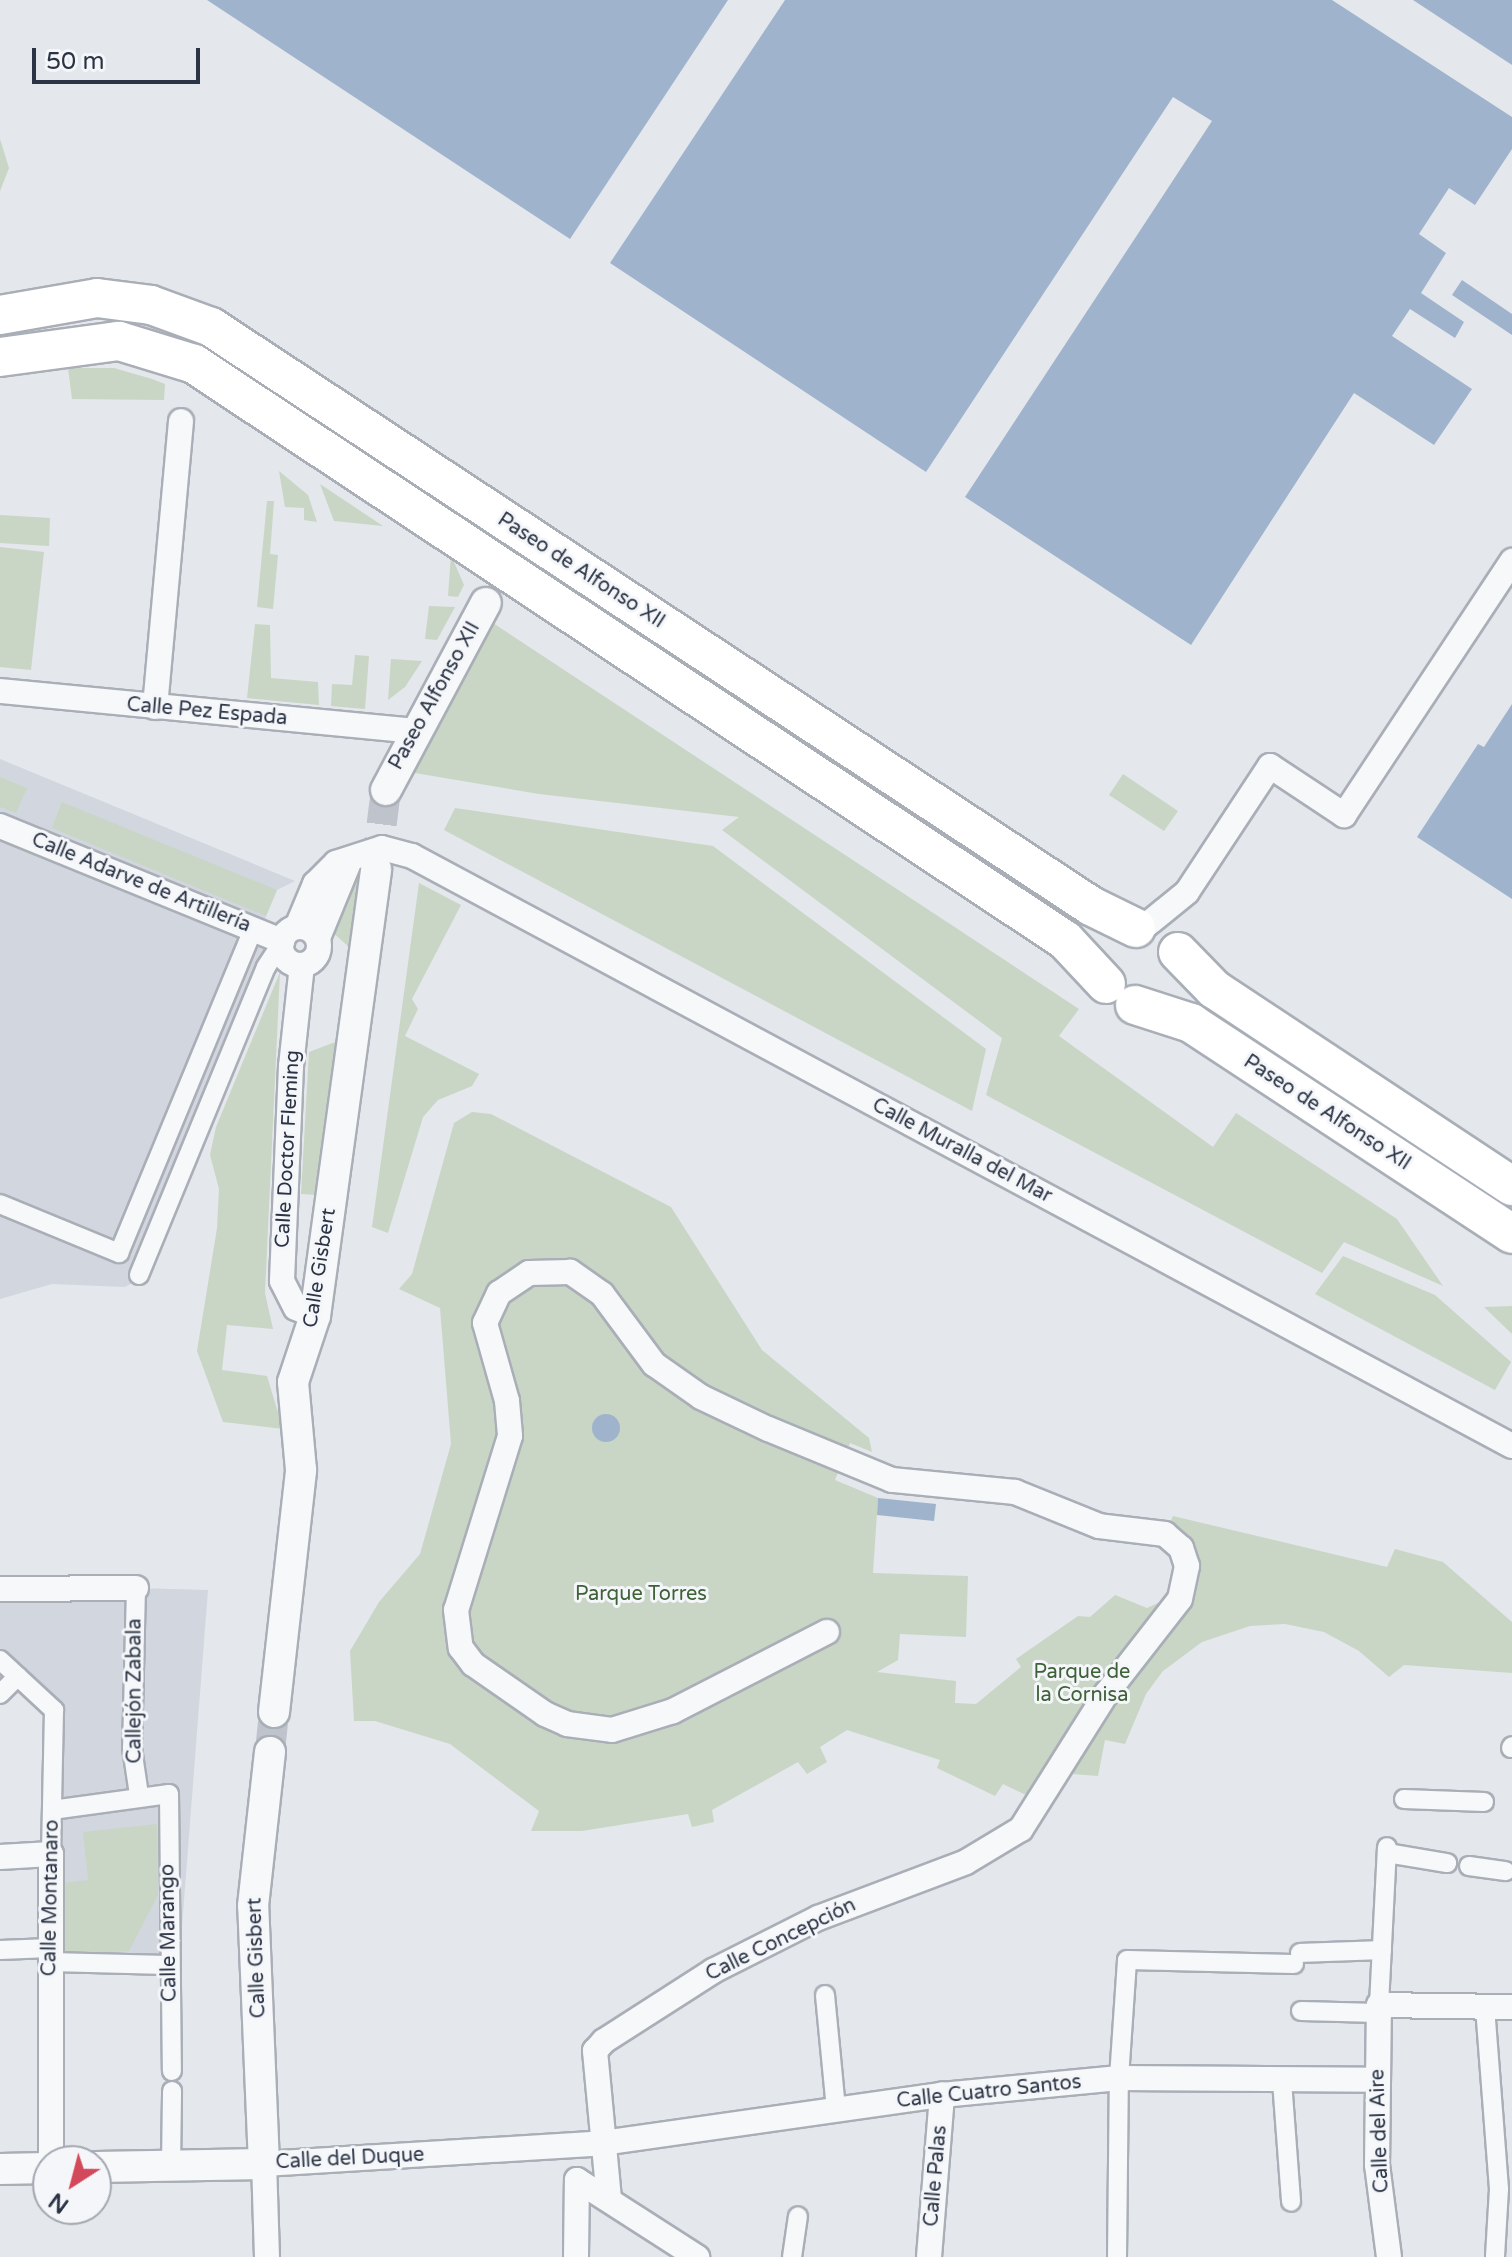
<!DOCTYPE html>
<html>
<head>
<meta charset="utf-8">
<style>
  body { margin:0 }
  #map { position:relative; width:1512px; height:2257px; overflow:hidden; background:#e4e7ec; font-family:"Varela Round",sans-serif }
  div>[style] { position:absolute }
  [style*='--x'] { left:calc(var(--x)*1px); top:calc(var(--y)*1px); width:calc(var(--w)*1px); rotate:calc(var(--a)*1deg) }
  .built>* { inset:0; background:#d2d6de }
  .green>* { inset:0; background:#c9d6c5 }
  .water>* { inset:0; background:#9fb4cc }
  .round { border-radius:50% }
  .tertiary-tunnel>* { height:30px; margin-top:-15px; transform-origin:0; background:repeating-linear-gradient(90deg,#bfc3cb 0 30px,transparent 0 45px) }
  .roads { filter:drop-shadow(2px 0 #a9aeb7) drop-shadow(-2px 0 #a9aeb7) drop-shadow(0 2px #a9aeb7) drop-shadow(0 -2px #a9aeb7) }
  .pedestrian>* { height:18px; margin:-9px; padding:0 9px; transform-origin:9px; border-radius:9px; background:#f7f8fa }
  .minor>* { height:24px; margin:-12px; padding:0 12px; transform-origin:12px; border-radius:12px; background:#f7f8fa }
  .minor>.ring { margin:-12px; padding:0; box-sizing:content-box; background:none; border:24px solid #f7f8fa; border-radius:50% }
  .tertiary>* { height:30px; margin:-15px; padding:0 15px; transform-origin:15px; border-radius:15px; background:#f7f8fa }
  .primary>* { height:38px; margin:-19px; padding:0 19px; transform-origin:19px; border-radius:19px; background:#fff }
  span { translate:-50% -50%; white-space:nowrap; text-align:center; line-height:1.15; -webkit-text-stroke:6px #f4f6f9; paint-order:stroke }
  .street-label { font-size:20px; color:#2b3445 }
  .park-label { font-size:20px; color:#3f6138 }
  .north { position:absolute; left:32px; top:2145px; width:80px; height:80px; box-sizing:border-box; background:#f4f6f9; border:2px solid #a4a8b1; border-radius:50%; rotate:216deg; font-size:22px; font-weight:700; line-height:32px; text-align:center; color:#2b3445 }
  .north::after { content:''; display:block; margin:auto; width:28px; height:36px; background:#d1495b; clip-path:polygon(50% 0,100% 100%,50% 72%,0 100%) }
  .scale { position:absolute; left:32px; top:48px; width:168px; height:36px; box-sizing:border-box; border:4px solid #2b3445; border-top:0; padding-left:10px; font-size:24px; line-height:28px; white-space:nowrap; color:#2b3445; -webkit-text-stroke:6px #f4f6f9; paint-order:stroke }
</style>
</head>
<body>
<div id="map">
  <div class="built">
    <div style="clip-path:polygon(0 759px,295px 881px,277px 890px,266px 916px,260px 932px,282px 941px,136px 1281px,125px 1287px,52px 1284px,0 1299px)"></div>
    <div style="clip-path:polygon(135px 1588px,208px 1590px,179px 1965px,50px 1962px,54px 1710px,18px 1676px,0 1694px,0 1589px)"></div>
  </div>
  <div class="green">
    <div style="clip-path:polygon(0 139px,9px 168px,0 191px)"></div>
    <div style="clip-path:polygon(68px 368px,114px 368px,152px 379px,165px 384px,164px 400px,72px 399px)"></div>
    <div style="clip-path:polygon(279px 471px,308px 495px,317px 522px,304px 520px,304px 508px,285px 507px)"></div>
    <div style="clip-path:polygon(320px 484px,383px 526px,334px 521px)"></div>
    <div style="clip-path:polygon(267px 501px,274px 501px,270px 554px,278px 555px,273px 609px,257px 607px)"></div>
    <div style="clip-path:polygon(0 515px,50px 518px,49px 546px,0 543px)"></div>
    <div style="clip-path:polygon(0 547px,44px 552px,31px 670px,0 667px)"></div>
    <div style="clip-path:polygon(451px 555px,464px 585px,458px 597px,448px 596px)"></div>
    <div style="clip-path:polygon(429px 606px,455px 607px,437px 640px,425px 639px)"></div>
    <div style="clip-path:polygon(493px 623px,1079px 1009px,1059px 1036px,1213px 1147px,1236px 1113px,1397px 1219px,1443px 1286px,1344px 1242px,1322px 1273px,986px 1095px,1002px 1038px,722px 830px,739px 817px,539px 794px,409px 772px)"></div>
    <div style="clip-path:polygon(255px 624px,270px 625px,271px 678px,318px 682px,319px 705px,247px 698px)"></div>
    <div style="clip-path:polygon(355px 655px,369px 656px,365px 709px,331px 706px,332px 684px,352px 685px)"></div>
    <div style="clip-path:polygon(391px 659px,422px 661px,405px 687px,388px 700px)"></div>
    <div style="clip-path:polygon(1123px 774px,1178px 811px,1164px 831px,1109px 795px)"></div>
    <div style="clip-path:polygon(0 777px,27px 788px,16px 813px,0 807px)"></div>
    <div style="clip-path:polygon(62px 802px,277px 890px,266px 916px,52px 828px)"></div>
    <div style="clip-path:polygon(455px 808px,713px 846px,986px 1049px,972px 1111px,444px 830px)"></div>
    <div style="clip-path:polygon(358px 866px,361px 867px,350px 948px,330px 930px)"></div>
    <div style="clip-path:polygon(419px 883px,461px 905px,412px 999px,418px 1009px,405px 1036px,479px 1074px,472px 1086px,438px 1100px,423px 1117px,388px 1233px,372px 1227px)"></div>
    <div style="clip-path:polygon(280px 972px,265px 1293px,273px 1329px,227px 1325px,222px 1370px,267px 1376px,283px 1429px,223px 1422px,197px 1351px,217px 1228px,219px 1189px,210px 1155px,216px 1127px)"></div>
    <div style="clip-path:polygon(338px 1041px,317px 1195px,301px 1194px,309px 1052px)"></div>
    <div style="clip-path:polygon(472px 1112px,491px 1114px,671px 1207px,762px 1350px,869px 1438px,872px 1452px,850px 1443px,835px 1480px,878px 1498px,873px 1573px,968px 1576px,966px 1637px,900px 1634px,898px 1660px,877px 1672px,956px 1681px,955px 1703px,976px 1704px,1021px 1667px,1016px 1659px,1078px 1616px,1090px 1617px,1115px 1595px,1147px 1608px,1169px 1598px,1179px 1577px,1165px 1534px,1173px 1516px,1387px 1567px,1395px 1549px,1443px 1562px,1512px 1622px,1512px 1673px,1404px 1665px,1389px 1677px,1359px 1651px,1324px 1632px,1285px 1624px,1250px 1626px,1202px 1642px,1163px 1671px,1146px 1694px,1125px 1744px,1105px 1740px,1098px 1776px,1072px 1774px,1051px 1762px,1030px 1797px,1003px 1784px,995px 1796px,937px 1768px,940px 1760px,847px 1730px,820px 1747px,827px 1762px,807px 1774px,798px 1762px,712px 1810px,714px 1822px,692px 1827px,688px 1814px,582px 1831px,531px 1831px,539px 1811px,450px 1744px,375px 1721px,354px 1721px,350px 1651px,379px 1602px,420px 1554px,451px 1444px,440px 1308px,399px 1289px,412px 1274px,454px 1123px)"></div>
    <div style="clip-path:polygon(1343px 1256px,1435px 1295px,1511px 1362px,1495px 1390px,1315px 1294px)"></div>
    <div style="clip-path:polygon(1512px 1306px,1512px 1334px,1484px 1307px)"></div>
    <div style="clip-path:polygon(157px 1824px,158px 1895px,129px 1951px,64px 1954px,63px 1883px,88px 1880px,83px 1832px)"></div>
  </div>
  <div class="water">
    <div style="clip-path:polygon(207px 0,728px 0,570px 239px)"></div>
    <div style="clip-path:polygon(785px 0,1332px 0,1512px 117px,1512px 149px,1475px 205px,1449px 188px,1419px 234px,1446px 253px,1421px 293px,1464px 322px,1455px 338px,1410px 309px,1392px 336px,1472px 389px,1434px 445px,1354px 393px,1191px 645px,965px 497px,1212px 121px,1173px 97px,926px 472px,610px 263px)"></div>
    <div style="clip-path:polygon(1413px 0,1512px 0,1512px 65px)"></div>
    <div style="clip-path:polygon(1462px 280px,1512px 314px,1512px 335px,1452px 295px)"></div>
    <div style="clip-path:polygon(1512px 704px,1512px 899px,1417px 837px,1478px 744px,1484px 747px)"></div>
    <div class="round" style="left:592px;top:1414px;width:28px;height:28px"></div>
    <div style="clip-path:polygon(878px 1498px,936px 1504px,934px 1521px,877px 1515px)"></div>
  </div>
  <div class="tertiary-tunnel">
    <div style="--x:376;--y:869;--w:80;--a:-82.8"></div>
    <div style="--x:270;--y:1752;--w:40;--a:-84.3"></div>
  </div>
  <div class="roads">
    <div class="pedestrian">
      <div style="--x:0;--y:1204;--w:129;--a:22.4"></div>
      <div style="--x:119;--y:1253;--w:350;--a:-67.5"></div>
      <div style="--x:139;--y:1275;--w:333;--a:-67.6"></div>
      <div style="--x:266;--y:967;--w:27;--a:-57"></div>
      <div style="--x:136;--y:1588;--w:160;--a:91.4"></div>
      <div style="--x:132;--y:1748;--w:48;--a:81.5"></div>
      <div style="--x:0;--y:1660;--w:74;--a:42.8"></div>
      <div style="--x:54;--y:1710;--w:144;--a:91.2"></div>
      <div style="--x:0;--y:1694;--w:25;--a:-45"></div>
      <div style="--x:1511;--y:1748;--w:2;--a:-63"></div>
      <div style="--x:1404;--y:1799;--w:80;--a:2.1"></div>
      <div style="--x:52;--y:1810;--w:118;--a:-7.8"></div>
      <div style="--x:169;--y:1794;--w:277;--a:89.4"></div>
      <div style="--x:1387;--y:1853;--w:61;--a:9.5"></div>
      <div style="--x:1469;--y:1866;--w:37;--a:8"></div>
      <div style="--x:0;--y:1950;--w:50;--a:-2.3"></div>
      <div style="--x:1300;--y:1953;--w:82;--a:-2.1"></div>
      <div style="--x:50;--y:1962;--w:118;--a:1.5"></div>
      <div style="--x:825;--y:1995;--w:116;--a:84.5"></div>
      <div style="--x:1379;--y:2005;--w:158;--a:-87.1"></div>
      <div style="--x:1485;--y:2007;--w:183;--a:85.6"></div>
      <div style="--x:1499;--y:2189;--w:68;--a:93.4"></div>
      <div style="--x:1301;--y:2011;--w:77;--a:1.5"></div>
      <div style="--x:1282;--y:2081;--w:121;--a:85.7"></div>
      <div style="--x:171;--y:2166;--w:75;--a:-89.2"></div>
      <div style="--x:792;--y:2257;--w:41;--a:-81.7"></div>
      <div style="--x:1117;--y:2257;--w:179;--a:-89.4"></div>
      <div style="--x:1119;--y:2078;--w:118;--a:-86.1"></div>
      <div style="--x:1127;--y:1960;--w:167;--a:1.4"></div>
    </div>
    <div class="minor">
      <div style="--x:0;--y:691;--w:416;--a:5.5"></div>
      <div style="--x:155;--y:707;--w:287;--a:-84.8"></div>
      <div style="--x:0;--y:826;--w:305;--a:22.2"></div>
      <div class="ring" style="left:281px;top:927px;width:14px;height:14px"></div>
      <div style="--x:297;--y:927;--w:47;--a:-67.3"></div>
      <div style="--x:315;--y:884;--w:30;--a:-45"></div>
      <div style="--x:336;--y:863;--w:48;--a:-18.1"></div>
      <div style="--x:382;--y:848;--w:31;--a:15"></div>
      <div style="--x:412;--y:856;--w:1248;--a:28.21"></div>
      <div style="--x:1144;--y:927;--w:55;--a:-39.1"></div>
      <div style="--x:1187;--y:892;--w:151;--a:-56.6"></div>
      <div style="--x:1270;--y:766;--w:89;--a:33.5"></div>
      <div style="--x:1344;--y:815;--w:305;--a:-56.5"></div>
      <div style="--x:318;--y:938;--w:84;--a:-67.7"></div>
      <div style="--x:302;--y:965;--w:102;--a:96.2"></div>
      <div style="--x:291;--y:1066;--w:215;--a:92.4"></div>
      <div style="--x:282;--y:1281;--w:30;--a:63"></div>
      <div style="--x:296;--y:1308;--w:21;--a:23"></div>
      <div style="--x:0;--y:1589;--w:136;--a:-0.4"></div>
      <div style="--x:0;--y:1857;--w:51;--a:-3.4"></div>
      <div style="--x:51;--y:1854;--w:307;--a:90"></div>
      <div style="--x:609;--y:2199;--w:149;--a:-95.4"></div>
      <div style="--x:595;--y:2051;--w:13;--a:-48"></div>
      <div style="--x:604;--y:2041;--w:130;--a:-32.7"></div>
      <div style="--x:713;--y:1971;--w:118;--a:-26.8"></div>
      <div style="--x:818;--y:1918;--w:158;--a:-20.7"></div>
      <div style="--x:966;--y:1862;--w:64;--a:-31"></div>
      <div style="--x:1021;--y:1829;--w:160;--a:-57.8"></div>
      <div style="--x:1106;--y:1694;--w:120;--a:-52.1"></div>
      <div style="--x:1180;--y:1599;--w:34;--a:-78"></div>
      <div style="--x:1187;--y:1566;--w:19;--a:-108"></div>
      <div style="--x:1181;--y:1548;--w:21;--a:-139"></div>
      <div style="--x:1165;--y:1534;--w:66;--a:-173.1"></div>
      <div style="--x:1099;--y:1526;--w:91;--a:-158"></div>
      <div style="--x:1015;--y:1492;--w:124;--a:-174.4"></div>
      <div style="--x:892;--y:1480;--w:134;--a:-157.6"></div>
      <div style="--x:768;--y:1429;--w:74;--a:-154.5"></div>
      <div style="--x:701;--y:1397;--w:57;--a:-144.9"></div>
      <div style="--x:654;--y:1364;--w:87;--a:-126.6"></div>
      <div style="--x:602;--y:1294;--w:39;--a:-145"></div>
      <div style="--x:570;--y:1272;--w:41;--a:178.6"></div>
      <div style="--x:529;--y:1273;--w:36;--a:146"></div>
      <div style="--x:499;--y:1293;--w:33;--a:115"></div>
      <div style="--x:485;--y:1323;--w:81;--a:74.2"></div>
      <div style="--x:507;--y:1401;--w:35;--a:85"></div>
      <div style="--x:510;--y:1436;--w:182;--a:107.2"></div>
      <div style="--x:456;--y:1610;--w:38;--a:83"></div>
      <div style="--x:461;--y:1648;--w:20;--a:53"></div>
      <div style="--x:473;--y:1664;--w:88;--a:34.8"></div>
      <div style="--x:545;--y:1714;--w:24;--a:24"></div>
      <div style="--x:567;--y:1724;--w:45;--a:7.6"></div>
      <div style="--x:612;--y:1730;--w:64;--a:-17.3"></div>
      <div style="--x:673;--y:1711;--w:173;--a:-27.2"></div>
      <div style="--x:267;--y:2257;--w:93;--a:-91.8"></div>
      <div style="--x:264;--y:2164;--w:340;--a:-3.5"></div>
      <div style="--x:603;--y:2143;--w:342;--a:-8.1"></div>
      <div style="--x:942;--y:2095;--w:178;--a:-5.5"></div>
      <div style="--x:1119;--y:2078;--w:258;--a:0.4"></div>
      <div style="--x:576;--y:2257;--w:77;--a:-89.3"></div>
      <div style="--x:577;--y:2180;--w:143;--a:32.7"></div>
      <div style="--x:929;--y:2257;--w:163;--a:-85.4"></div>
      <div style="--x:1389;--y:2257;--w:93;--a:-97.4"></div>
      <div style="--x:1377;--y:2165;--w:160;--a:-89.3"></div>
      <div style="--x:1379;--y:2005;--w:133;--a:0.9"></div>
    </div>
    <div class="tertiary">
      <div style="--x:386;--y:790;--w:212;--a:-61.9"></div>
      <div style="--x:274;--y:1712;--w:244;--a:-83.6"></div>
      <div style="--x:301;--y:1470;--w:88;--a:-95.2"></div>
      <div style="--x:293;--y:1382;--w:70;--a:-71.6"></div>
      <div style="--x:315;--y:1316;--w:451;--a:-82.2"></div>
      <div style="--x:96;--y:2167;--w:168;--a:-1"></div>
      <div style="--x:264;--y:2164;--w:258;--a:-92.4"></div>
      <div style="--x:253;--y:1906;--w:155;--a:-83.7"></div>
      <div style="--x:0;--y:2169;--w:48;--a:-1.2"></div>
    </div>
    <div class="primary">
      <div style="--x:0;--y:315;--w:98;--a:-9.9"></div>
      <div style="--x:97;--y:298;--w:54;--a:7.4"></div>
      <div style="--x:151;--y:305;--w:64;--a:20.1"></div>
      <div style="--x:211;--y:327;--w:1053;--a:33.34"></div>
      <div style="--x:1091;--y:906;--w:50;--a:26.1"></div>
      <div style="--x:0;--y:357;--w:120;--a:-7.7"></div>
      <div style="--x:119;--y:341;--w:78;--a:17"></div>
      <div style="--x:194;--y:364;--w:1044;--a:33.48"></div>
      <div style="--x:1065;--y:940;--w:60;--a:47"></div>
      <div style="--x:1178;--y:952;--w:52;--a:45.8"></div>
      <div style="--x:1214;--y:989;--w:357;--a:33.5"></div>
      <div style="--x:1135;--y:1005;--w:59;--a:17.8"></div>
      <div style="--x:1191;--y:1023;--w:384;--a:33.3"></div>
    </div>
  </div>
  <div class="street-label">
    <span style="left:581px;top:571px;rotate:33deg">Paseo de Alfonso XII</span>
    <span style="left:435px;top:696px;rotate:-61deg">Paseo Alfonso XII</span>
    <span style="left:207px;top:712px;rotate:5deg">Calle Pez Espada</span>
    <span style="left:141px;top:883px;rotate:22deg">Calle Adarve de Artillería</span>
    <span style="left:1327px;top:1113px;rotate:33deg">Paseo de Alfonso XII</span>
    <span style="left:288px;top:1149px;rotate:-87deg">Calle Doctor Fleming</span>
    <span style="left:962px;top:1151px;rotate:28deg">Calle Muralla del Mar</span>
    <span style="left:320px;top:1268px;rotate:-81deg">Calle Gisbert</span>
    <span style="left:135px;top:1691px;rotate:-90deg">Callejón Zabala</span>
    <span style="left:51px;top:1898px;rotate:-89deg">Calle Montanaro</span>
    <span style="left:169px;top:1933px;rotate:-91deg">Calle Marango</span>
    <span style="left:781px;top:1940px;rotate:-26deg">Calle Concepción</span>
    <span style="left:257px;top:1958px;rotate:-92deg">Calle Gisbert</span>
    <span style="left:989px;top:2092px;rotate:-6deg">Calle Cuatro Santos</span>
    <span style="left:1380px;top:2131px;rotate:-92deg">Calle del Aire</span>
    <span style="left:350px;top:2159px;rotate:-3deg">Calle del Duque</span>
    <span style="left:936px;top:2176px;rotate:-85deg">Calle Palas</span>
  </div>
  <div class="park-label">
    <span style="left:641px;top:1594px">Parque Torres</span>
    <span style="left:1082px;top:1684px">Parque de<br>la Cornisa</span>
  </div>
  <div class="north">N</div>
  <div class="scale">50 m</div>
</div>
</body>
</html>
